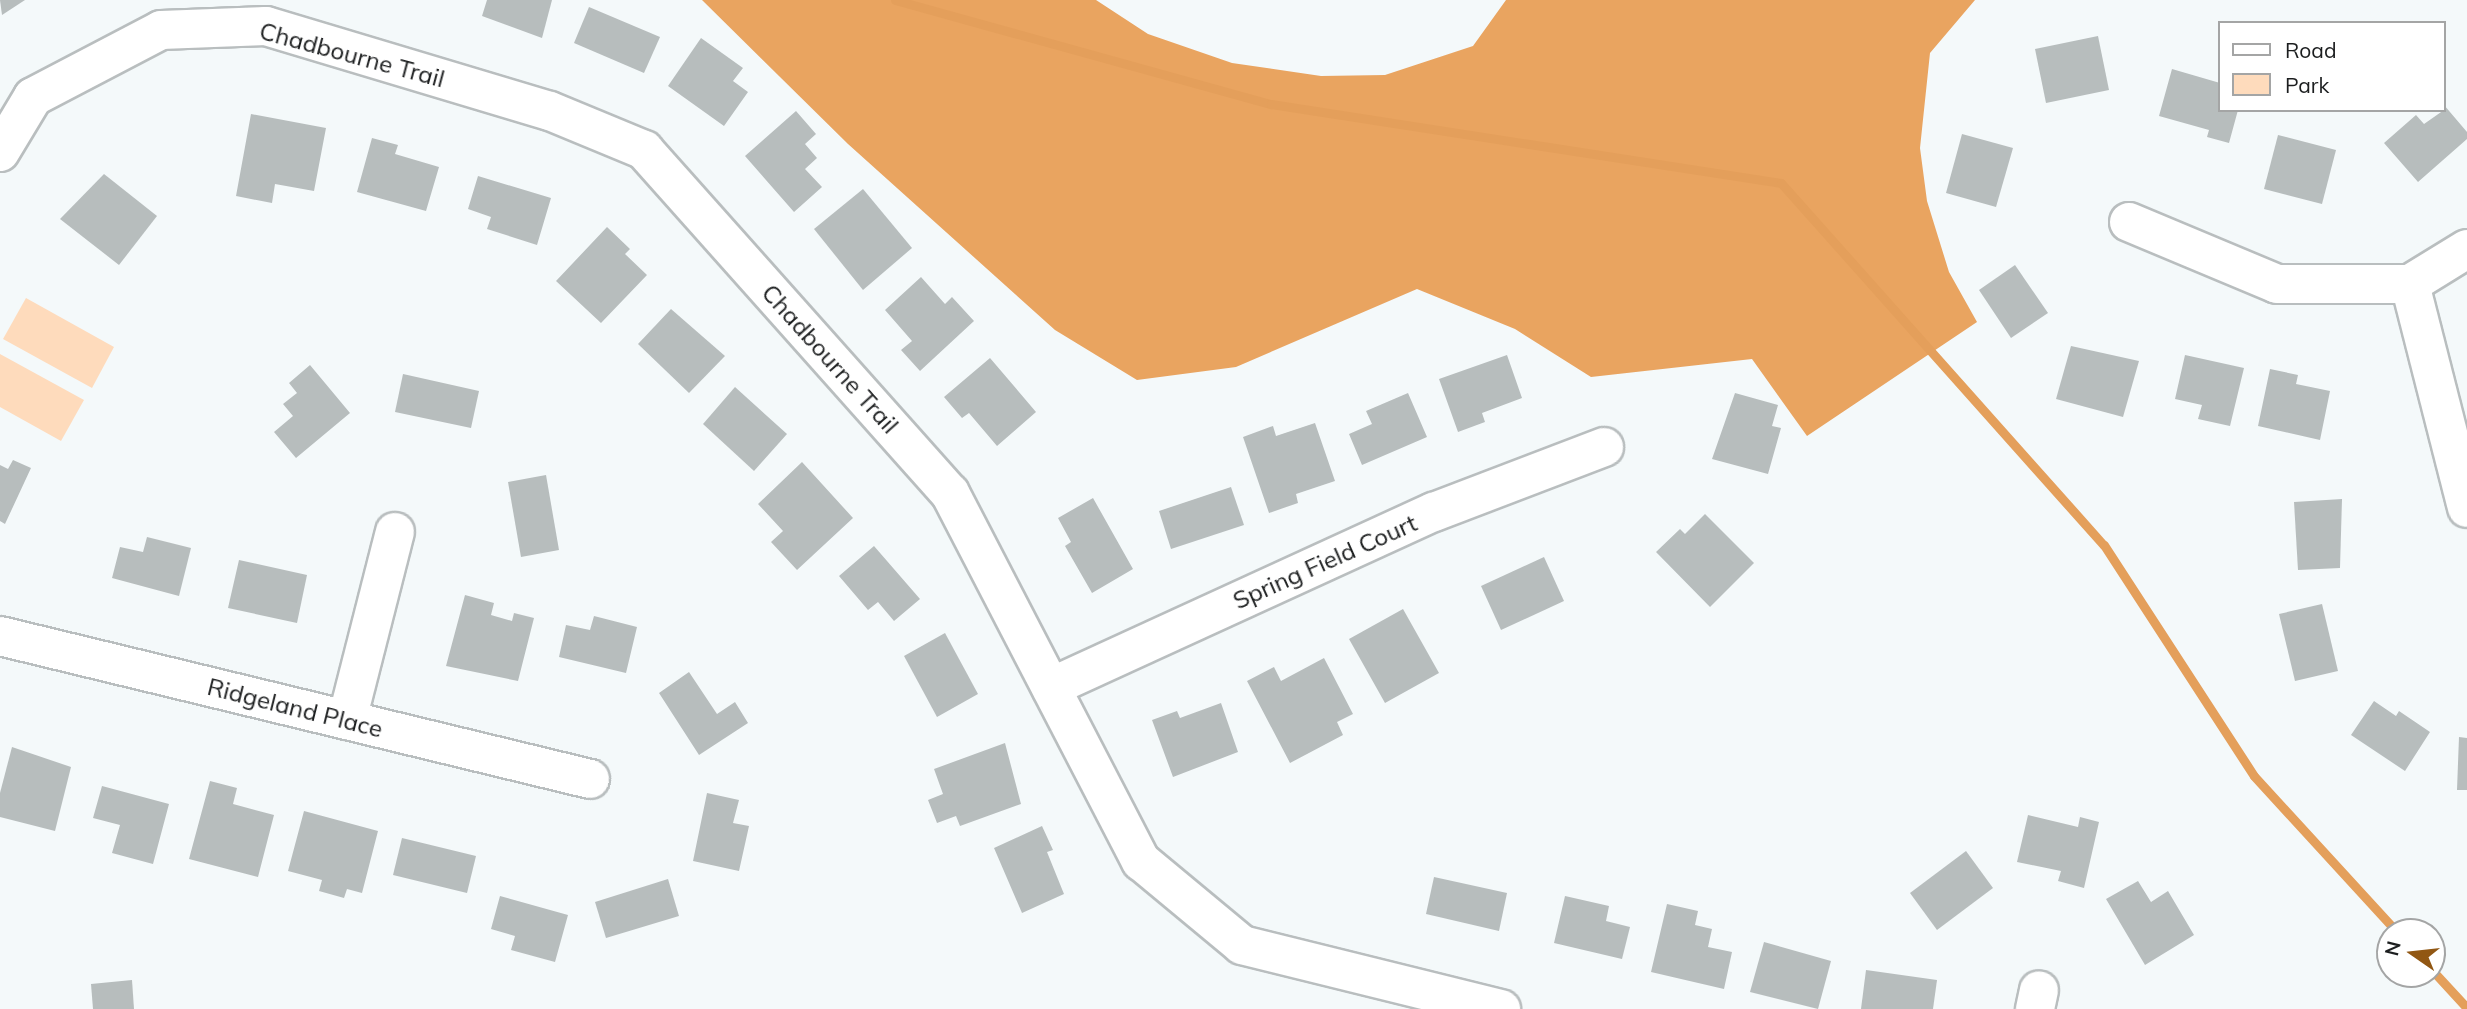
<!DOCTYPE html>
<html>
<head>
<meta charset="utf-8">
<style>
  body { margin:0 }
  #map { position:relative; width:2467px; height:1009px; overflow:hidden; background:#f4f9fa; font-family:Mulish,sans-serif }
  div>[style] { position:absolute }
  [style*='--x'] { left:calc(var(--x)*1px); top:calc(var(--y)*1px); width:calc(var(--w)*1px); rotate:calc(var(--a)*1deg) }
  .green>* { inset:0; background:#fedbbc }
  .forest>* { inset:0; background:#e9a460 }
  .stream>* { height:9px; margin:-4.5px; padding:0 4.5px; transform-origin:4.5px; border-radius:4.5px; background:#e49f5b }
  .building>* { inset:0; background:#b7bdbd }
  .roads { filter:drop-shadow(2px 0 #b9bebf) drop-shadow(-2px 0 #b9bebf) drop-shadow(0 2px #b9bebf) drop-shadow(0 -2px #b9bebf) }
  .minor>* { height:38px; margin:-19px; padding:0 19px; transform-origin:19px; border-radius:19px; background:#fff }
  span { translate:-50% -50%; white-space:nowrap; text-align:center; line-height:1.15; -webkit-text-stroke:6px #fff; paint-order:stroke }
  .street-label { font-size:24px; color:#1c1e1f }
  .legend { position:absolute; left:2218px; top:21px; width:228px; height:91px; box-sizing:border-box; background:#fff; border:2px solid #a4a5a5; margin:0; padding:9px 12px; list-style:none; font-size:21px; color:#1c1e1f }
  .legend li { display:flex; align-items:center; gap:14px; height:35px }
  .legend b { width:35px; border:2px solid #a4a5a5 }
  .north { position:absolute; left:2376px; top:918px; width:70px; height:70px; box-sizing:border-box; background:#fff; border:2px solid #a4a5a5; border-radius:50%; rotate:284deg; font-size:19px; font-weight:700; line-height:28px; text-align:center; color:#1c1e1f }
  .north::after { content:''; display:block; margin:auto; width:24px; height:32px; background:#915713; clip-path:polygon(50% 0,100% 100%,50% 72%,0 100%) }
</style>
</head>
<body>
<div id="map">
  <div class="green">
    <div style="clip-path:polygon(26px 298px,114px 347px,92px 388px,3px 339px)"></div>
    <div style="clip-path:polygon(0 354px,84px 400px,61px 441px,0 407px)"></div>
  </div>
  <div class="forest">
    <div style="clip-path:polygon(702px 0,1096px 0,1148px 34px,1232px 63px,1321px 76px,1385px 75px,1473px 46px,1506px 0,1975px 0,1930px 53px,1920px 148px,1927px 201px,1949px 272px,1977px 322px,1807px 436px,1752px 359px,1591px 377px,1515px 329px,1417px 289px,1236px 367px,1137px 380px,1055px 330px,848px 144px)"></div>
  </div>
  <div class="stream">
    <div style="--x:895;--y:0;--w:390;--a:15.5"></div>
    <div style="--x:1271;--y:104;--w:516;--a:8.81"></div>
    <div style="--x:1781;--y:183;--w:485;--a:48.3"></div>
    <div style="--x:2104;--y:545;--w:275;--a:57"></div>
    <div style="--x:2254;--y:776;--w:212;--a:47.5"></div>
    <div style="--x:2432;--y:970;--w:52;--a:47.4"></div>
  </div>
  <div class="building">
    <div style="clip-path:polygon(0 0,25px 0,2px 15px)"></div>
    <div style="clip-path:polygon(487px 0,552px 0,542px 38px,482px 16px)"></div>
    <div style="clip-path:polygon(589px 7px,660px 37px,644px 73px,574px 43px)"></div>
    <div style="clip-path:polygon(2098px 36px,2109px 90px,2046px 103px,2035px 49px)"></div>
    <div style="clip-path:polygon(701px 38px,743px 68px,733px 81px,748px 92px,724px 126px,668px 86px)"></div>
    <div style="clip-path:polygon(2172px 69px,2220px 83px,2220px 110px,2238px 110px,2229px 143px,2207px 137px,2209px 130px,2159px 116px)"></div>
    <div style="clip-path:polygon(2444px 105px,2467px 132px,2467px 139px,2418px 182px,2384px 143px,2416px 115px,2424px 124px,2444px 110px)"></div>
    <div style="clip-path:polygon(796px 111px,816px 134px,805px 144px,817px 158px,805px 169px,822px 187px,794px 212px,745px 156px)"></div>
    <div style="clip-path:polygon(251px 114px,326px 128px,314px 191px,275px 184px,272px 203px,236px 196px)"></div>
    <div style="clip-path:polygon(1962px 134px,2013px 148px,1996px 207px,1946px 193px)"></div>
    <div style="clip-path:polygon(2278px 135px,2336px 150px,2322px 204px,2264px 189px)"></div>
    <div style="clip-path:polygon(372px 138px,398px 145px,395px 154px,439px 167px,426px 211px,357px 192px)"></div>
    <div style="clip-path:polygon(104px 174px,157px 216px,119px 265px,60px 219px)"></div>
    <div style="clip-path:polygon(478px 176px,551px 198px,537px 245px,487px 229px,491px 217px,468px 209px)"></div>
    <div style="clip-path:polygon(863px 189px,912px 248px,863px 290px,814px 229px)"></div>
    <div style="clip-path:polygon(607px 227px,630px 249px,625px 254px,647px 275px,601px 323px,556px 281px)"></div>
    <div style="clip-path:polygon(2015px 265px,2048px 313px,2011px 338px,1979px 290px)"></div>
    <div style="clip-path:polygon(921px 277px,945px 304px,952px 297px,974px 321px,920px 371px,901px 350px,912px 341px,885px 310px)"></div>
    <div style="clip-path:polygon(671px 309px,725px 356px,689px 393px,638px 344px)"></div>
    <div style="clip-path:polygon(2071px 346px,2139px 361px,2123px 417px,2056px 399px)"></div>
    <div style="clip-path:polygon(1507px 355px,1522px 398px,1482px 413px,1485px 422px,1458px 432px,1439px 379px)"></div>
    <div style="clip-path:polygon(2185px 355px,2244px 368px,2230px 426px,2198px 419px,2202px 405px,2175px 399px)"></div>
    <div style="clip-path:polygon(990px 358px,1036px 412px,997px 446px,969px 413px,962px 418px,944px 397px)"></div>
    <div style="clip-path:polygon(310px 365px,350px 413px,296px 458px,274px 432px,293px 416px,283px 404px,297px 393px,289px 383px)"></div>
    <div style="clip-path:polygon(2270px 369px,2298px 375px,2296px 384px,2330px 391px,2320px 440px,2258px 426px)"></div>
    <div style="clip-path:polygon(403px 374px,479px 391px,471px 428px,395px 412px)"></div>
    <div style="clip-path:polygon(735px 387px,787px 434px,754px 471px,703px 424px)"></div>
    <div style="clip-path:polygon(1408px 393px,1427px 437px,1362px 465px,1349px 434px,1372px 424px,1366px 411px)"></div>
    <div style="clip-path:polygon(1735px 393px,1778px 405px,1772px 426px,1781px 428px,1768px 474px,1712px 459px)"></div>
    <div style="clip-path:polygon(1315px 423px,1335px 481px,1296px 494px,1298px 503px,1269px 513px,1243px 437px,1273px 426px,1276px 436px)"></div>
    <div style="clip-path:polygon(13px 460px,31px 468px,5px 524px,0 521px,0 465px,8px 469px)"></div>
    <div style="clip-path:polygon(802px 462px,853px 518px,797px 570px,771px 542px,783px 531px,758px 504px)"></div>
    <div style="clip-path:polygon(546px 475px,559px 550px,521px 557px,508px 482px)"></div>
    <div style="clip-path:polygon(1231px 487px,1244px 525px,1171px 549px,1159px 511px)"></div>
    <div style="clip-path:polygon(1093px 498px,1133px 569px,1092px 593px,1065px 546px,1071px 542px,1058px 518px)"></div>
    <div style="clip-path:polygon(2342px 499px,2340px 568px,2298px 570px,2294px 502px)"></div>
    <div style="clip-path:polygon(1705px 514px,1754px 563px,1710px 607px,1656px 552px,1680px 529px,1685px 534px)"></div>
    <div style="clip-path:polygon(147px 537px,191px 548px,179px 596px,112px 578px,120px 547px,143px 552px)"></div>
    <div style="clip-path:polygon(874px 546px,920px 599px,894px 621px,878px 602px,868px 610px,839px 576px)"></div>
    <div style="clip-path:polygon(1544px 557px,1564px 601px,1501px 630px,1481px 586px)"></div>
    <div style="clip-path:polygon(239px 560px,307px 575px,297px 623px,228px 608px)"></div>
    <div style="clip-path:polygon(465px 595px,494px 603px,491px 615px,512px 621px,514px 613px,534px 618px,518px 681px,446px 666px)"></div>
    <div style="clip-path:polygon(2322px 604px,2338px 671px,2295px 681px,2279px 614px)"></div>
    <div style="clip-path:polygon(1403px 609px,1439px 673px,1385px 703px,1349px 639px)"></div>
    <div style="clip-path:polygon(594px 616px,637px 627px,626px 673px,559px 657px,566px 625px,590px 630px)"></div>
    <div style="clip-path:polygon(945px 633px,978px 694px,937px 717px,904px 656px)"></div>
    <div style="clip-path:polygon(1324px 658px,1353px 714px,1337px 722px,1343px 735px,1290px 763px,1247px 681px,1274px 667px,1281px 681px)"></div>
    <div style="clip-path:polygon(689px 672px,717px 714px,735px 702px,748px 723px,699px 755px,659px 693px)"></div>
    <div style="clip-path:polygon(2374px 701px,2396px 716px,2399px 711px,2430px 732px,2405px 771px,2351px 735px)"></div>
    <div style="clip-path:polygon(1221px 703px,1238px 752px,1173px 777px,1152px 720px,1177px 711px,1180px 718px)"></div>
    <div style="clip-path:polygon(2459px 737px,2467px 738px,2467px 790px,2457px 790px)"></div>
    <div style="clip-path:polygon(1005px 743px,1021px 804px,960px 826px,956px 816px,937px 823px,928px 800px,943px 794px,934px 769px)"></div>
    <div style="clip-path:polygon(12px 747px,71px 767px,55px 831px,0 817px,0 793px)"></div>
    <div style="clip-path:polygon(210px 781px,237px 788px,233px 804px,274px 815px,258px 877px,189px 859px)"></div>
    <div style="clip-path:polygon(102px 786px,169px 804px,153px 864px,112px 853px,120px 825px,93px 818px)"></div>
    <div style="clip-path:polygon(707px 793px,739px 800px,733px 823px,749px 826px,739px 871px,693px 861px)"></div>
    <div style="clip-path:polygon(304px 811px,378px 831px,362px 893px,347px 889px,344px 898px,319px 891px,322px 880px,288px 871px)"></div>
    <div style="clip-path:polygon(2028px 815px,2078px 827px,2080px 817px,2099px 822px,2084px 888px,2058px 881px,2061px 871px,2017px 862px)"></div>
    <div style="clip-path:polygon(1042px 826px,1053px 850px,1047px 852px,1064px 894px,1022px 913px,994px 848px)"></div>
    <div style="clip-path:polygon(402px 838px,476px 856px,467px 893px,393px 875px)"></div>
    <div style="clip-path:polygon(1966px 851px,1993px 888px,1937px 930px,1910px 893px)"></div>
    <div style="clip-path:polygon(1434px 877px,1507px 893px,1499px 931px,1426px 914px)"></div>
    <div style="clip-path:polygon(668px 879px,679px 916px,606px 938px,595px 902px)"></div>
    <div style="clip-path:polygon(2138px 881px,2151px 902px,2168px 891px,2194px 935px,2145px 965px,2106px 899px)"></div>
    <div style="clip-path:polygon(500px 896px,568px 915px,555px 962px,511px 950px,515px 936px,491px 929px)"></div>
    <div style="clip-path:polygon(1565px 896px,1609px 906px,1606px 921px,1630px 927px,1622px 959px,1554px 943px)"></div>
    <div style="clip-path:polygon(1667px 904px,1698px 911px,1695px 925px,1712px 929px,1708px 947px,1732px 952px,1724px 989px,1651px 972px)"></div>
    <div style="clip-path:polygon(1764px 942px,1831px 961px,1818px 1009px,1750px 992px)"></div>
    <div style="clip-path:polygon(1866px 970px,1937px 980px,1933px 1009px,1861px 1009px)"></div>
    <div style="clip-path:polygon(132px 980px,134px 1009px,93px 1009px,91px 984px)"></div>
  </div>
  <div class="roads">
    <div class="minor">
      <div style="--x:0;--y:152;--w:64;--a:-59"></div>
      <div style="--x:33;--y:97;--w:144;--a:-27.6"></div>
      <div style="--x:161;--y:30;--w:105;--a:-2.2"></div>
      <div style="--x:266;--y:26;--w:296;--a:16.7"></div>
      <div style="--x:550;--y:111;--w:102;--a:22.5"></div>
      <div style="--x:644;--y:150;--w:460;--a:48.3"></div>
      <div style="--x:950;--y:493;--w:415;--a:62.6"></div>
      <div style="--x:1141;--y:861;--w:131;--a:39.7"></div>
      <div style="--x:1242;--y:945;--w:267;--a:13.9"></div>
      <div style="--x:2129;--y:222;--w:160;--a:22.7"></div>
      <div style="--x:2277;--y:284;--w:133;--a:0"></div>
      <div style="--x:2410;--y:284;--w:67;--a:-31.6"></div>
      <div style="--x:2410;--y:284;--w:231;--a:75.7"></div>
      <div style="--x:0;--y:636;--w:607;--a:13.62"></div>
      <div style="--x:1051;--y:687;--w:421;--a:-24.6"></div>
      <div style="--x:1434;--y:512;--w:182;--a:-20.9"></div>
      <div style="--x:347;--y:720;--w:194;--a:-75.7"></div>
      <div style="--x:2035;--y:1009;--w:19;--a:-78"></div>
    </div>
  </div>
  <div class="street-label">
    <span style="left:352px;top:55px;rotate:15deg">Chadbourne Trail</span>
    <span style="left:830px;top:359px;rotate:48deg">Chadbourne Trail</span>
    <span style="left:1325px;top:562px;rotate:-24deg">Spring Field Court</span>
    <span style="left:295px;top:708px;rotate:14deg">Ridgeland Place</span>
  </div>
  <ul class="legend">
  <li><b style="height:9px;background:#fff"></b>Road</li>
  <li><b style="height:19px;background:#fedbbc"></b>Park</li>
  </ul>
  <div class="north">N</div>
</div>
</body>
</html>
